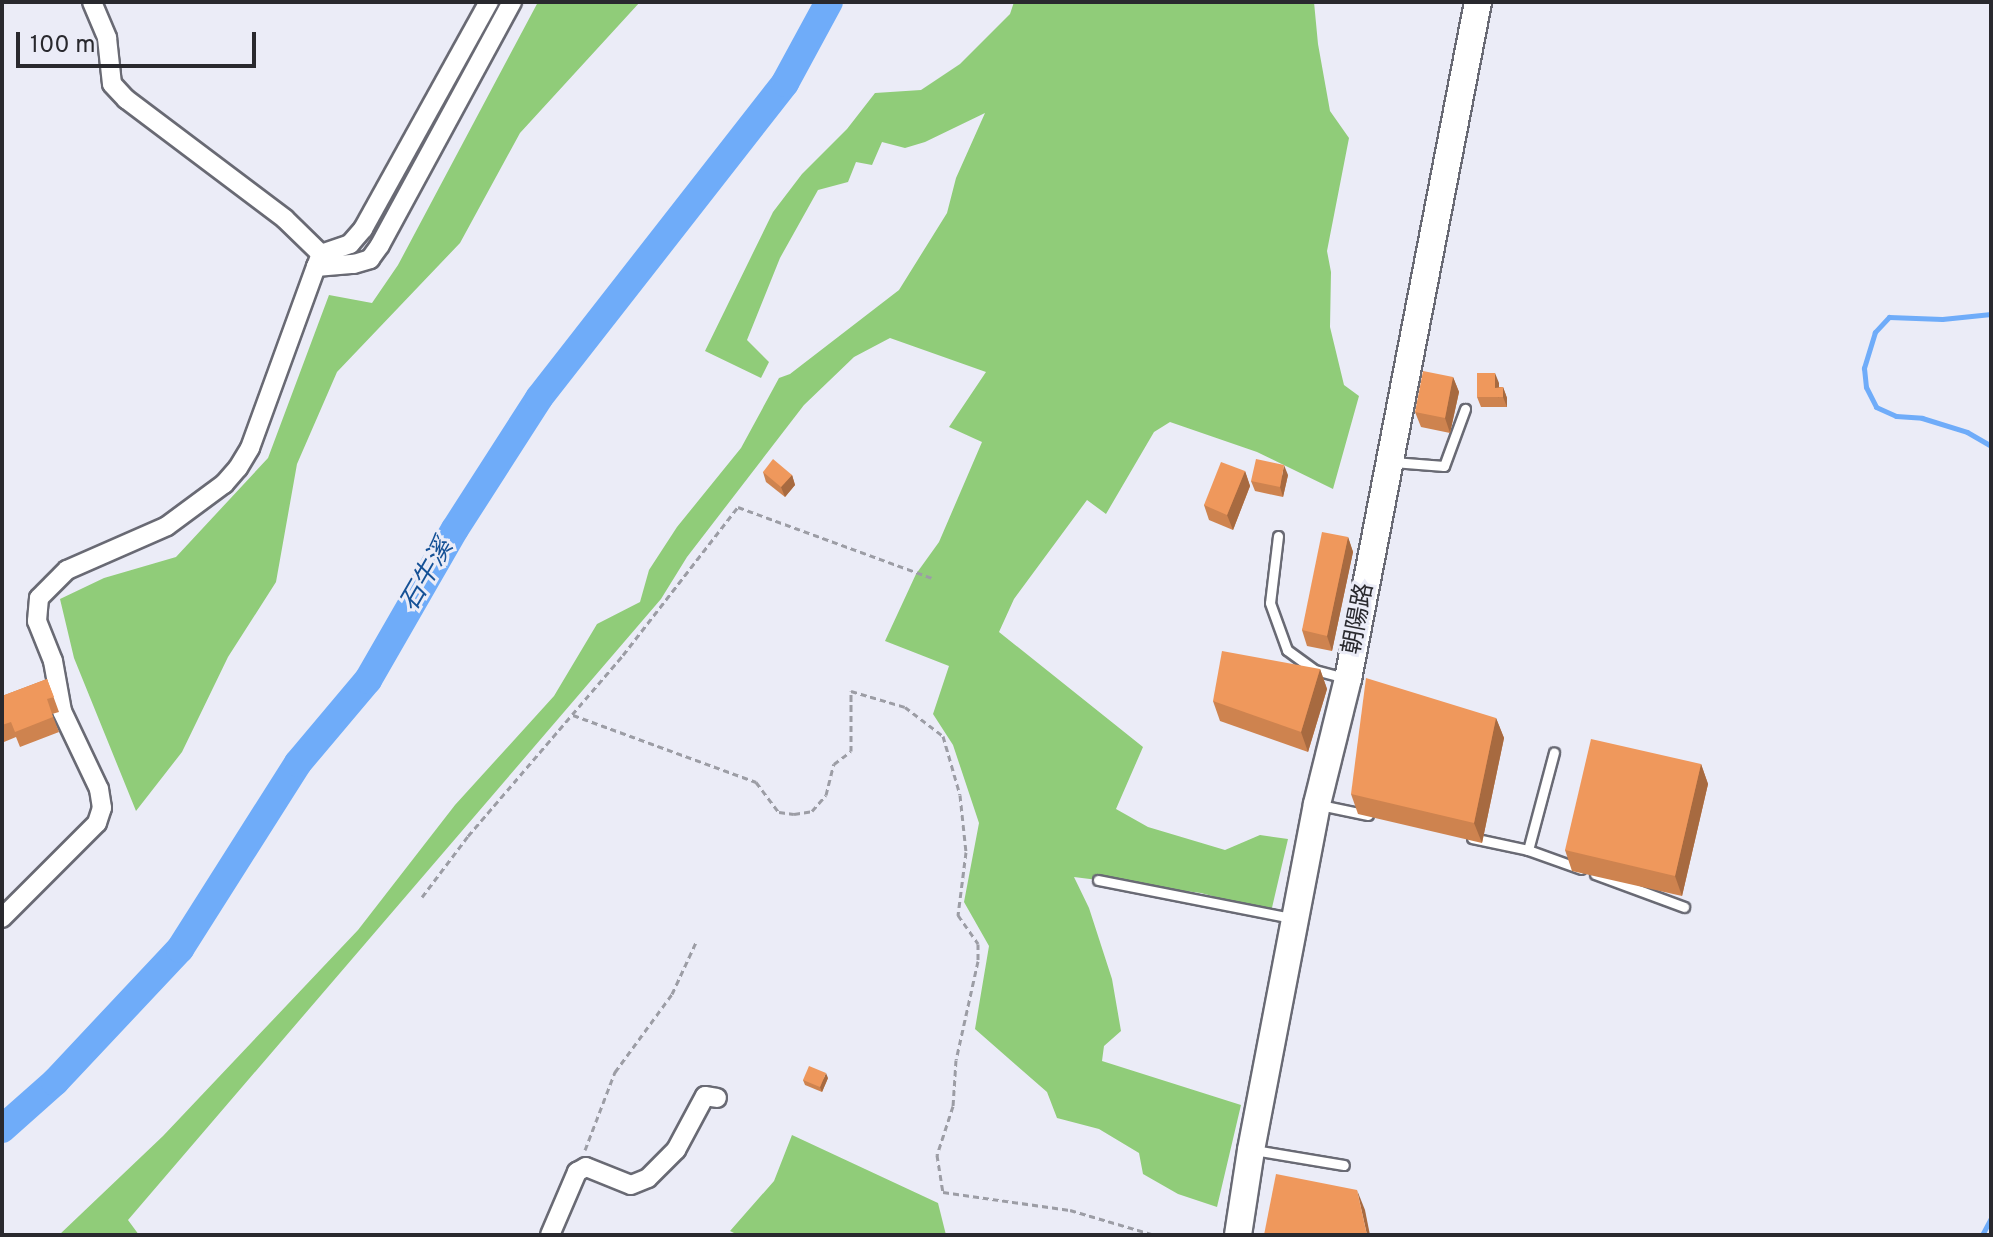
<!DOCTYPE html>
<html>
<head>
<meta charset="utf-8">
<style>
  body { margin:0 }
  #map { position:relative; width:1993px; height:1237px; overflow:hidden; background:#ebecf7; font-family:Overpass,"Noto Sans TC",sans-serif }
  div>[style] { position:absolute }
  [style*='--x'] { left:calc(var(--x)*1px); top:calc(var(--y)*1px); width:calc(var(--w)*1px); rotate:calc(var(--a)*1deg) }
  .forest>* { inset:0; background:#90cc79 }
  .stream>* { height:5px; margin:-2.5px; padding:0 2.5px; transform-origin:2.5px; border-radius:2.5px; background:#6facf9 }
  .river>* { height:28px; margin:-14px; padding:0 14px; transform-origin:14px; border-radius:14px; background:#6facf9 }
  .path>* { height:3px; margin-top:-1.5px; transform-origin:0; background:repeating-linear-gradient(90deg,#9c9da5 0 6px,transparent 0 10px) }
  .roads { filter:drop-shadow(2px 0 #696a74) drop-shadow(-2px 0 #696a74) drop-shadow(0 2px #696a74) drop-shadow(0 -2px #696a74) }
  .service>* { height:9px; margin:-4.5px; padding:0 4.5px; transform-origin:4.5px; border-radius:4.5px; background:#fff }
  .minor>* { height:18px; margin:-9px; padding:0 9px; transform-origin:9px; border-radius:9px; background:#fff }
  .secondary>* { height:26px; margin:-13px; padding:0 13px; transform-origin:13px; border-radius:13px; background:#fff }
  .wall>* { inset:0; background:#ce834f }
  .shaded-wall>* { inset:0; background:#a76a40 }
  .building>* { inset:0; background:#ef985c }
  span { translate:-50% -50%; white-space:nowrap; text-align:center; line-height:1.15; -webkit-text-stroke:6px #ebecf7; paint-order:stroke }
  .street-label { font-size:24px; color:#29292e }
  .water-label { font-size:26px; color:#155196; font-style:italic }
  .frame { position:absolute; inset:0; border:4px solid #29292e; pointer-events:none }
  .scale { position:absolute; left:16px; top:32px; width:240px; height:36px; box-sizing:border-box; border:4px solid #29292e; border-top:0; padding-left:10px; font-size:24px; line-height:28px; white-space:nowrap; color:#29292e; -webkit-text-stroke:6px #ebecf7; paint-order:stroke }
</style>
</head>
<body>
<div id="map">
  <div class="forest">
    <div style="clip-path:polygon(538px 2px,640px 2px,520px 133px,460px 243px,337px 372px,297px 464px,276px 582px,228px 657px,182px 752px,136px 811px,74px 658px,60px 599px,104px 578px,176px 557px,268px 458px,329px 295px,372px 303px,398px 265px)"></div>
    <div style="clip-path:polygon(1014px 2px,1314px 2px,1318px 44px,1330px 111px,1349px 138px,1327px 251px,1331px 272px,1330px 327px,1344px 385px,1359px 396px,1333px 489px,1257px 452px,1170px 422px,1154px 432px,1106px 514px,1087px 500px,1014px 599px,999px 632px,1143px 747px,1116px 809px,1148px 827px,1225px 850px,1260px 835px,1288px 839px,1271px 912px,1201px 893px,1074px 877px,1089px 908px,1112px 979px,1121px 1031px,1104px 1046px,1102px 1061px,1241px 1105px,1217px 1207px,1178px 1194px,1143px 1174px,1139px 1153px,1099px 1129px,1057px 1118px,1047px 1092px,975px 1029px,989px 946px,964px 902px,979px 823px,953px 745px,933px 714px,949px 666px,885px 641px,916px 574px,939px 542px,982px 442px,949px 427px,986px 372px,890px 338px,854px 357px,804px 405px,687px 557px,661px 599px,128px 1220px,139px 1235px,59px 1235px,163px 1136px,358px 930px,455px 805px,554px 696px,597px 624px,640px 602px,649px 570px,677px 527px,741px 448px,779px 378px,790px 374px,899px 290px,947px 213px,956px 178px,985px 113px,925px 142px,905px 148px,882px 142px,872px 165px,856px 162px,848px 182px,818px 190px,780px 258px,747px 340px,769px 362px,761px 378px,705px 351px,773px 212px,802px 174px,847px 129px,875px 93px,921px 90px,960px 64px,1010px 14px)"></div>
    <div style="clip-path:polygon(792px 1135px,938px 1203px,946px 1235px,738px 1235px,730px 1231px,774px 1181px)"></div>
  </div>
  <div class="stream">
    <div style="--x:1991;--y:314;--w:49;--a:174.2"></div>
    <div style="--x:1942;--y:319;--w:53;--a:-177.8"></div>
    <div style="--x:1889;--y:317;--w:21;--a:133"></div>
    <div style="--x:1875;--y:332;--w:38;--a:107"></div>
    <div style="--x:1864;--y:368;--w:19;--a:84"></div>
    <div style="--x:1866;--y:387;--w:22;--a:63"></div>
    <div style="--x:1876;--y:407;--w:22;--a:24"></div>
    <div style="--x:1896;--y:416;--w:26;--a:4"></div>
    <div style="--x:1922;--y:418;--w:47;--a:17.3"></div>
    <div style="--x:1967;--y:432;--w:28;--a:30"></div>
    <div style="--x:1982;--y:1235;--w:19;--a:-62"></div>
  </div>
  <div class="river">
    <div style="--x:2;--y:1129;--w:71;--a:-41.6"></div>
    <div style="--x:55;--y:1082;--w:183;--a:-46.8"></div>
    <div style="--x:180;--y:949;--w:220;--a:-57.6"></div>
    <div style="--x:298;--y:763;--w:109;--a:-49.9"></div>
    <div style="--x:368;--y:680;--w:174;--a:-60.1"></div>
    <div style="--x:455;--y:529;--w:156;--a:-57.3"></div>
    <div style="--x:539;--y:398;--w:400;--a:-52"></div>
    <div style="--x:785;--y:83;--w:92;--a:-61.5"></div>
  </div>
  <div class="path">
    <div style="--x:573;--y:715;--w:195;--a:20.1"></div>
    <div style="--x:756;--y:782;--w:38;--a:53"></div>
    <div style="--x:779;--y:812;--w:15;--a:8"></div>
    <div style="--x:794;--y:814;--w:18;--a:-9"></div>
    <div style="--x:812;--y:811;--w:21;--a:-49"></div>
    <div style="--x:826;--y:795;--w:32;--a:-76"></div>
    <div style="--x:834;--y:764;--w:21;--a:-37"></div>
    <div style="--x:851;--y:751;--w:60;--a:-90"></div>
    <div style="--x:851;--y:691;--w:56;--a:16.5"></div>
    <div style="--x:905;--y:707;--w:48;--a:37.3"></div>
    <div style="--x:943;--y:736;--w:61;--a:73.9"></div>
    <div style="--x:960;--y:795;--w:57;--a:84"></div>
    <div style="--x:966;--y:852;--w:64;--a:97.2"></div>
    <div style="--x:958;--y:915;--w:35;--a:55"></div>
    <div style="--x:978;--y:944;--w:17;--a:90"></div>
    <div style="--x:978;--y:961;--w:101;--a:102.5"></div>
    <div style="--x:956;--y:1060;--w:46;--a:93.7"></div>
    <div style="--x:953;--y:1106;--w:52;--a:108.1"></div>
    <div style="--x:937;--y:1155;--w:37;--a:81"></div>
    <div style="--x:943;--y:1192;--w:128;--a:8.1"></div>
    <div style="--x:1070;--y:1210;--w:89;--a:16.4"></div>
    <div style="--x:422;--y:897;--w:76;--a:-53"></div>
    <div style="--x:468;--y:836;--w:238;--a:-49.4"></div>
    <div style="--x:623;--y:655;--w:187;--a:-52.2"></div>
    <div style="--x:738;--y:507;--w:207;--a:20.1"></div>
    <div style="--x:585;--y:1150;--w:84;--a:-69"></div>
    <div style="--x:615;--y:1072;--w:97;--a:-53.8"></div>
    <div style="--x:672;--y:994;--w:57;--a:-65.2"></div>
  </div>
  <div class="roads">
    <div class="service">
      <div style="--x:1393;--y:462;--w:51;--a:4.5"></div>
      <div style="--x:1444;--y:466;--w:61;--a:-69.8"></div>
      <div style="--x:1278;--y:536;--w:67;--a:96.8"></div>
      <div style="--x:1270;--y:603;--w:50;--a:70.1"></div>
      <div style="--x:1287;--y:650;--w:34;--a:36"></div>
      <div style="--x:1315;--y:670;--w:31;--a:15"></div>
      <div style="--x:1320;--y:805;--w:49;--a:11.8"></div>
      <div style="--x:1472;--y:838;--w:57;--a:12.1"></div>
      <div style="--x:1528;--y:850;--w:56;--a:19.7"></div>
      <div style="--x:1528;--y:850;--w:101;--a:-75.1"></div>
      <div style="--x:1595;--y:874;--w:95;--a:20.3"></div>
      <div style="--x:1098;--y:880;--w:197;--a:11.1"></div>
      <div style="--x:1254;--y:1150;--w:91;--a:9.5"></div>
    </div>
    <div class="minor">
      <div style="--x:92;--y:2;--w:39;--a:67"></div>
      <div style="--x:107;--y:38;--w:46;--a:83.8"></div>
      <div style="--x:112;--y:84;--w:21;--a:47"></div>
      <div style="--x:126;--y:99;--w:199;--a:37"></div>
      <div style="--x:285;--y:219;--w:50;--a:44.2"></div>
      <div style="--x:321;--y:254;--w:14;--a:111"></div>
      <div style="--x:321;--y:254;--w:31;--a:-19"></div>
      <div style="--x:350;--y:244;--w:20;--a:-49"></div>
      <div style="--x:363;--y:229;--w:260;--a:-61"></div>
      <div style="--x:2;--y:918;--w:134;--a:-45"></div>
      <div style="--x:97;--y:823;--w:16;--a:-72"></div>
      <div style="--x:102;--y:808;--w:19;--a:-99"></div>
      <div style="--x:99;--y:789;--w:86;--a:-115.4"></div>
      <div style="--x:62;--y:711;--w:51;--a:-100.2"></div>
      <div style="--x:53;--y:661;--w:43;--a:-111.8"></div>
      <div style="--x:37;--y:621;--w:23;--a:-85"></div>
      <div style="--x:39;--y:598;--w:40;--a:-45"></div>
      <div style="--x:67;--y:570;--w:109;--a:-23.7"></div>
      <div style="--x:167;--y:526;--w:71;--a:-36.4"></div>
      <div style="--x:224;--y:484;--w:21;--a:-49"></div>
      <div style="--x:238;--y:468;--w:23;--a:-59"></div>
      <div style="--x:250;--y:448;--w:193;--a:-70"></div>
      <div style="--x:316;--y:267;--w:38;--a:-5"></div>
      <div style="--x:354;--y:264;--w:17;--a:-17"></div>
      <div style="--x:370;--y:259;--w:17;--a:-54"></div>
      <div style="--x:380;--y:245;--w:277;--a:-61.5"></div>
      <div style="--x:550;--y:1235;--w:69;--a:-66.8"></div>
      <div style="--x:577;--y:1172;--w:10;--a:-29"></div>
      <div style="--x:586;--y:1167;--w:48;--a:21.8"></div>
      <div style="--x:631;--y:1185;--w:18;--a:-22"></div>
      <div style="--x:648;--y:1178;--w:40;--a:-45"></div>
      <div style="--x:676;--y:1150;--w:61;--a:-61.8"></div>
      <div style="--x:705;--y:1096;--w:12;--a:9"></div>
    </div>
    <div class="secondary">
      <div style="--x:1238;--y:1235;--w:86;--a:-81.3"></div>
      <div style="--x:1251;--y:1150;--w:352;--a:-79.2"></div>
      <div style="--x:1317;--y:804;--w:129;--a:-76.1"></div>
      <div style="--x:1348;--y:679;--w:689;--a:-79.13"></div>
    </div>
  </div>
  <div class="wall">
    <div style="clip-path:polygon(1453px 377px,1459px 392px,1450px 433px,1421px 427px,1415px 412px)"></div>
    <div style="clip-path:polygon(1499px 383px,1499px 387px,1503px 387px,1507px 398px,1507px 407px,1481px 407px,1477px 397px)"></div>
    <div style="clip-path:polygon(1245px 471px,1250px 486px,1233px 530px,1209px 520px,1204px 505px)"></div>
    <div style="clip-path:polygon(763px 472px,792px 475px,795px 485px,785px 497px,766px 482px)"></div>
    <div style="clip-path:polygon(1288px 475px,1283px 497px,1255px 491px,1251px 481px)"></div>
    <div style="clip-path:polygon(1348px 537px,1353px 552px,1332px 651px,1307px 646px,1302px 630px)"></div>
    <div style="clip-path:polygon(1320px 669px,1327px 689px,1308px 752px,1220px 721px,1213px 701px)"></div>
    <div style="clip-path:polygon(47px 679px,59px 712px,52px 714px,59px 732px,20px 747px,16px 737px,4px 742px,2px 737px,2px 696px)"></div>
    <div style="clip-path:polygon(1496px 718px,1504px 738px,1482px 843px,1358px 814px,1351px 794px)"></div>
    <div style="clip-path:polygon(1701px 764px,1708px 784px,1682px 896px,1572px 871px,1565px 850px)"></div>
    <div style="clip-path:polygon(828px 1078px,822px 1092px,805px 1085px,803px 1080px)"></div>
  </div>
  <div class="shaded-wall">
    <div style="clip-path:polygon(1495px 373px,1499px 383px,1499px 398px,1495px 388px)"></div>
    <div style="clip-path:polygon(1453px 377px,1459px 392px,1450px 433px,1445px 418px)"></div>
    <div style="clip-path:polygon(1503px 387px,1507px 398px,1507px 407px,1503px 397px)"></div>
    <div style="clip-path:polygon(1284px 465px,1288px 475px,1283px 497px,1280px 487px)"></div>
    <div style="clip-path:polygon(1245px 471px,1250px 486px,1233px 530px,1227px 515px)"></div>
    <div style="clip-path:polygon(792px 475px,795px 485px,785px 497px,781px 487px)"></div>
    <div style="clip-path:polygon(1348px 537px,1353px 552px,1332px 651px,1327px 636px)"></div>
    <div style="clip-path:polygon(1320px 669px,1327px 689px,1308px 752px,1301px 732px)"></div>
    <div style="clip-path:polygon(1496px 718px,1504px 738px,1482px 843px,1474px 823px)"></div>
    <div style="clip-path:polygon(1701px 764px,1708px 784px,1682px 896px,1675px 876px)"></div>
    <div style="clip-path:polygon(826px 1073px,828px 1078px,822px 1092px,820px 1087px)"></div>
    <div style="clip-path:polygon(1357px 1190px,1365px 1210px,1370px 1235px,1367px 1235px)"></div>
  </div>
  <div class="building">
    <div style="clip-path:polygon(1423px 371px,1453px 377px,1445px 418px,1415px 412px)"></div>
    <div style="clip-path:polygon(1477px 373px,1495px 373px,1495px 388px,1503px 387px,1503px 397px,1477px 397px)"></div>
    <div style="clip-path:polygon(773px 459px,792px 475px,781px 487px,763px 472px)"></div>
    <div style="clip-path:polygon(1256px 459px,1284px 465px,1280px 487px,1251px 481px)"></div>
    <div style="clip-path:polygon(1221px 462px,1245px 471px,1227px 515px,1204px 505px)"></div>
    <div style="clip-path:polygon(1322px 532px,1348px 537px,1327px 636px,1302px 630px)"></div>
    <div style="clip-path:polygon(1222px 651px,1320px 669px,1301px 732px,1213px 701px)"></div>
    <div style="clip-path:polygon(1366px 678px,1496px 718px,1474px 823px,1351px 794px)"></div>
    <div style="clip-path:polygon(47px 679px,54px 697px,47px 699px,53px 717px,15px 732px,11px 722px,2px 725px,2px 696px)"></div>
    <div style="clip-path:polygon(1591px 739px,1701px 764px,1675px 876px,1565px 850px)"></div>
    <div style="clip-path:polygon(809px 1066px,826px 1073px,820px 1087px,803px 1080px)"></div>
    <div style="clip-path:polygon(1276px 1174px,1357px 1190px,1367px 1235px,1264px 1235px)"></div>
  </div>
  <div class="street-label">
    <span style="left:1360px;top:619px;rotate:-79deg">朝陽路</span>
  </div>
  <div class="water-label">
    <span style="left:428px;top:576px;rotate:-60deg">石牛溪</span>
  </div>
  <div class="frame"></div>
  <div class="scale">100 m</div>
</div>
</body>
</html>
